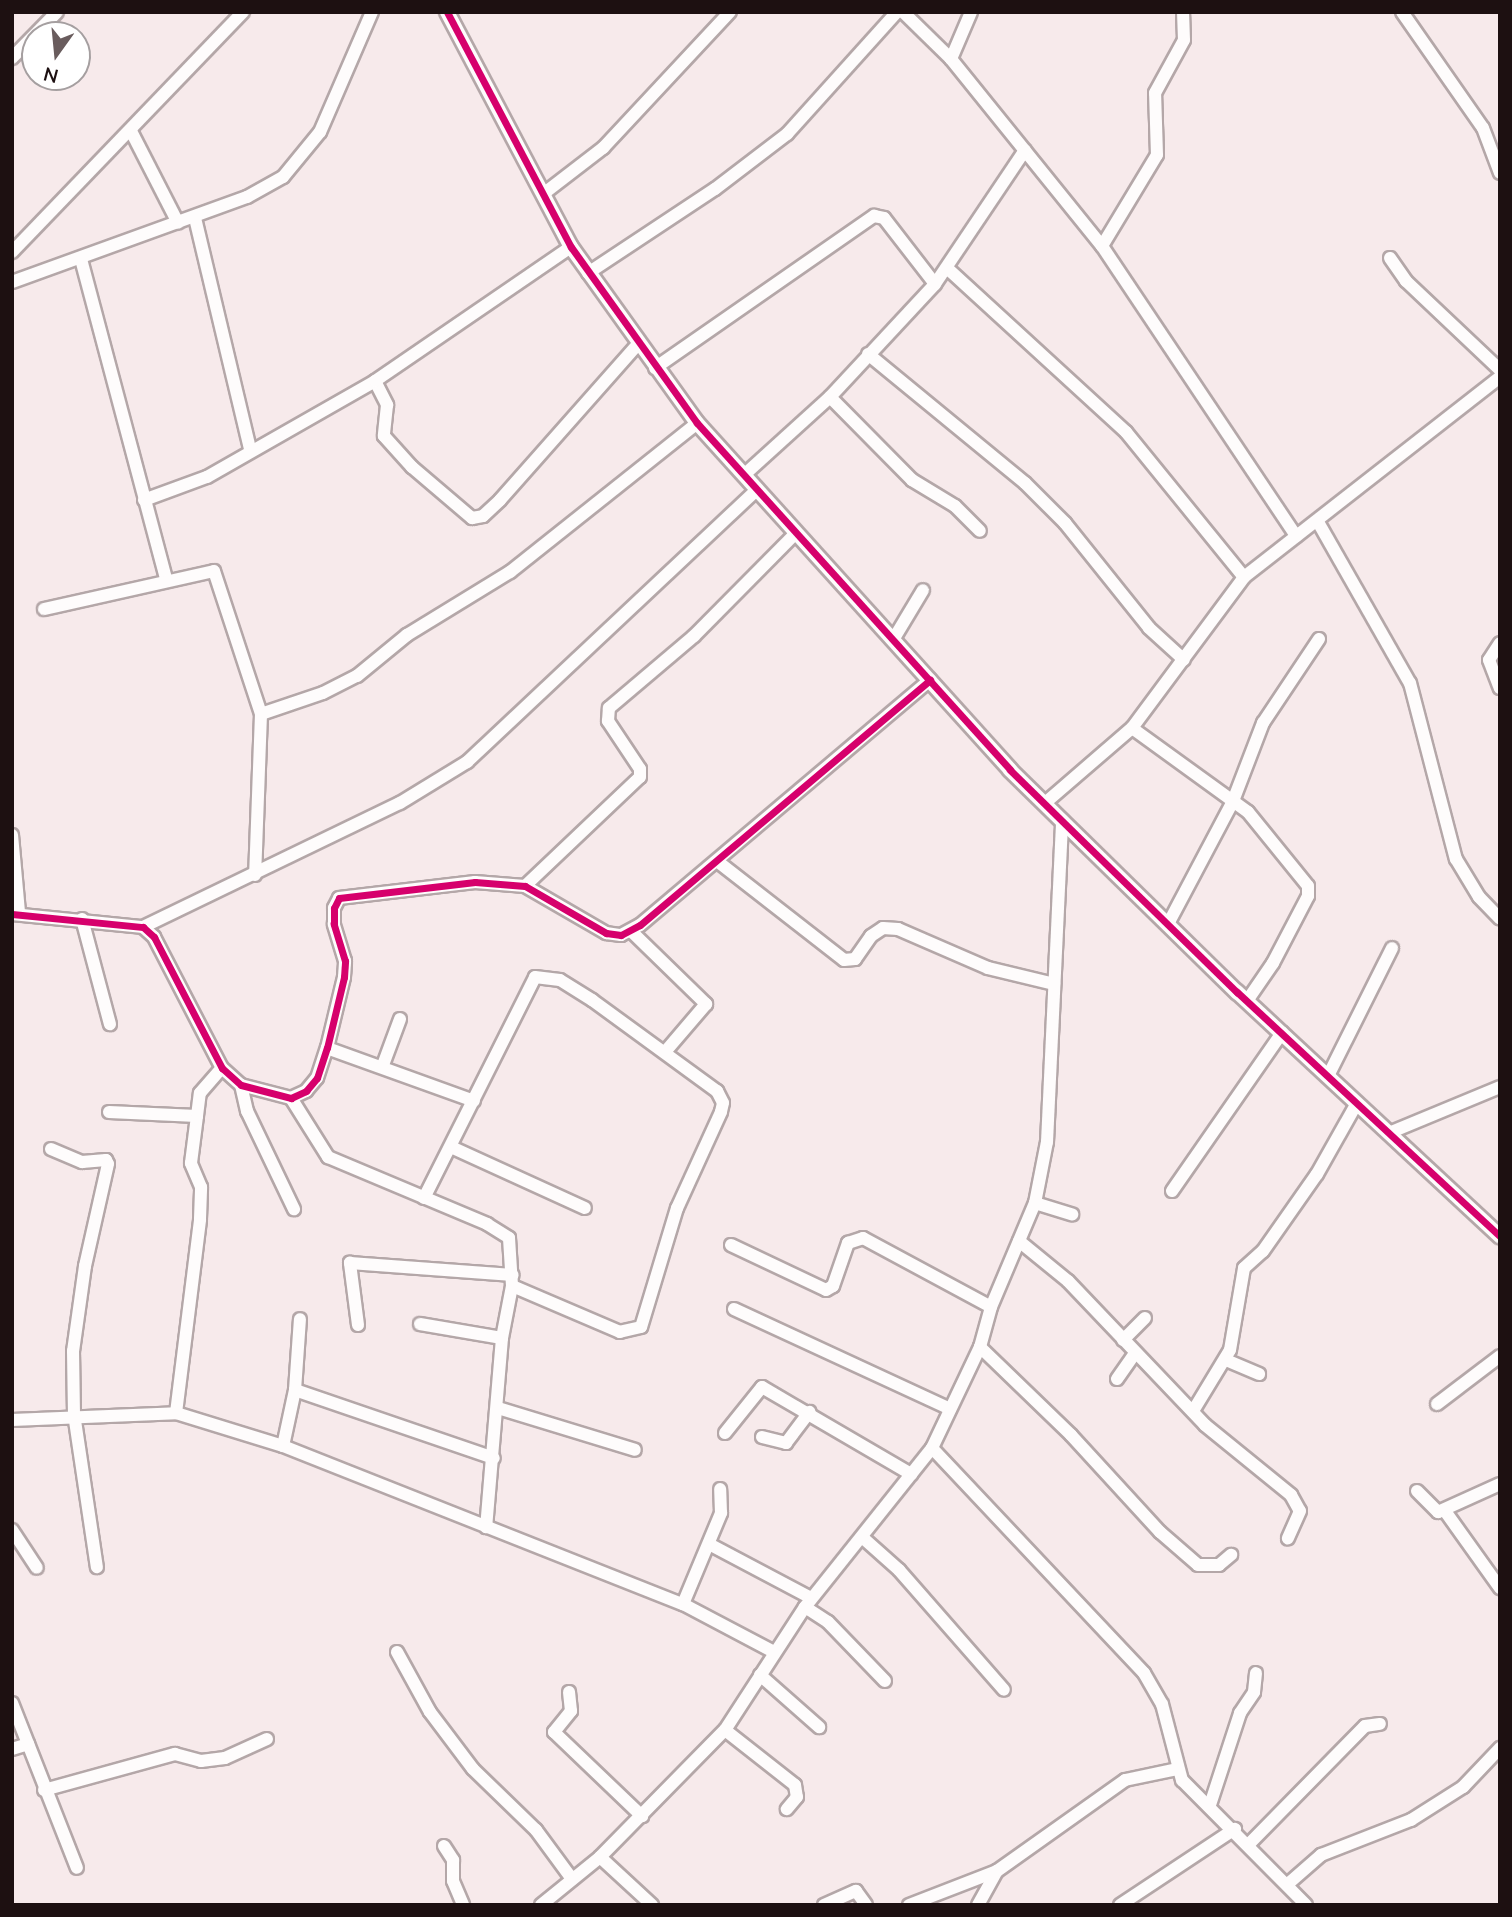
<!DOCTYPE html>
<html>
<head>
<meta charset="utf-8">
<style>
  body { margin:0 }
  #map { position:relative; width:1512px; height:1917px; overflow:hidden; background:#f7eaeb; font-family:"Nunito Sans",sans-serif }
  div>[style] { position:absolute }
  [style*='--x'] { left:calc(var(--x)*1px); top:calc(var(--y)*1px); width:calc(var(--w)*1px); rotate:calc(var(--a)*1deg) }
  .roads { filter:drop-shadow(2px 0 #b4a7a8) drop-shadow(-2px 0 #b4a7a8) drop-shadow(0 2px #b4a7a8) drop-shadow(0 -2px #b4a7a8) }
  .minor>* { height:12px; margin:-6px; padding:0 6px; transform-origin:6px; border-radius:6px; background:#fefcfc }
  .tertiary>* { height:14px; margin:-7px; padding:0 7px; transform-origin:7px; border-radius:7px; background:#fefcfc }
  .cycleway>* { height:7px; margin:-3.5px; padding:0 3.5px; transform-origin:3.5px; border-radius:3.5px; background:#d6006c }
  span { translate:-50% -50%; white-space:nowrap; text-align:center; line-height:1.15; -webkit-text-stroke:7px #fff; paint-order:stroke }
  .frame { position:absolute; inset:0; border:14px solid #1d1011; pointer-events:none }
  .north { position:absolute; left:21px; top:21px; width:70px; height:70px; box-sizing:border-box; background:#fff; border:2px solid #a59fa0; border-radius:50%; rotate:195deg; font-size:19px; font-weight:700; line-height:28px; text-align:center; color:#1d1011 }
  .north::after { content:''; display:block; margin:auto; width:24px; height:32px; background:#695c5d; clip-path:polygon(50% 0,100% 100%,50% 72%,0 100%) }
</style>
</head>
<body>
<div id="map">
  <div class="roads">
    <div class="minor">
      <div style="--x:903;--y:12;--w:67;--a:44.4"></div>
      <div style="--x:951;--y:59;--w:240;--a:51.1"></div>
      <div style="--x:1102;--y:246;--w:349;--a:56.2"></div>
      <div style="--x:1402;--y:12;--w:141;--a:55.1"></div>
      <div style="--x:1483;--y:128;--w:48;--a:69.3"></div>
      <div style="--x:12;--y:58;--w:64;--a:-45.6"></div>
      <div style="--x:951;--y:59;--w:51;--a:-66.9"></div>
      <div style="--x:131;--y:131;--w:103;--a:62.9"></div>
      <div style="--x:543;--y:194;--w:76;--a:-37.5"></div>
      <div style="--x:603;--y:148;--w:186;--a:-47"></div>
      <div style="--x:195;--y:218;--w:237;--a:76.6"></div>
      <div style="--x:1102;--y:246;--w:106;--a:-58.9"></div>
      <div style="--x:1157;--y:155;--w:62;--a:-91.8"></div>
      <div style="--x:1155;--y:93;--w:60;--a:-61.3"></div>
      <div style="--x:1184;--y:40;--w:28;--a:-92"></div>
      <div style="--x:12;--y:252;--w:333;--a:-46.1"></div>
      <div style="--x:1390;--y:258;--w:28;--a:55"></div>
      <div style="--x:1406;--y:281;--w:129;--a:43.4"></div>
      <div style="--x:81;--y:259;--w:330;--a:75.1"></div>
      <div style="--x:947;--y:268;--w:243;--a:42.5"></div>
      <div style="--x:1126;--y:432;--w:187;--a:50.9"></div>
      <div style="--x:588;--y:273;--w:152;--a:-33.5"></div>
      <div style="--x:715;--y:189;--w:91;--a:-37.4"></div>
      <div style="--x:787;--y:134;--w:164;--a:-48"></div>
      <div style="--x:12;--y:282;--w:250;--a:-19.9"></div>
      <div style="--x:247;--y:197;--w:41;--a:-29.1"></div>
      <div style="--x:283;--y:177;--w:58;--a:-50.6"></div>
      <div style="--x:320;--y:132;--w:131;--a:-66.6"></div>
      <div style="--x:868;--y:354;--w:203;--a:39.4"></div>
      <div style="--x:1025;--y:483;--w:57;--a:45"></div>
      <div style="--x:1065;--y:523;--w:134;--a:51.3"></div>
      <div style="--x:1149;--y:628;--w:47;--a:42.4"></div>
      <div style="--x:655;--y:368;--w:267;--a:-34.8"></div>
      <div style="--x:874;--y:216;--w:10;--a:11"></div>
      <div style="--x:884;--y:218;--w:83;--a:52.3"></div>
      <div style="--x:375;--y:381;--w:27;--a:63"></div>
      <div style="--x:387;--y:405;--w:31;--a:96"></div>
      <div style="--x:384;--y:436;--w:42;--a:47.9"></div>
      <div style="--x:412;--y:467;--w:79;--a:40.4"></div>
      <div style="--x:472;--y:518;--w:11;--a:-10"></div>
      <div style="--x:483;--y:516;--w:23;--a:-43"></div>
      <div style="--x:500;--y:500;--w:208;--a:-48.5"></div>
      <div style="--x:830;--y:397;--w:117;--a:45.3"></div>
      <div style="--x:912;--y:480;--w:50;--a:31.2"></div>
      <div style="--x:955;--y:506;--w:35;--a:45"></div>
      <div style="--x:744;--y:475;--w:116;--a:-42.2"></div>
      <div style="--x:830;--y:397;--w:154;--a:-47.1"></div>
      <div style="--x:935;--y:284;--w:161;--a:-56.1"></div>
      <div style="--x:144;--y:500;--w:67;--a:-20.1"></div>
      <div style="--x:207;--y:477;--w:193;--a:-29.7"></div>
      <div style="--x:375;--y:381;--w:237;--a:-34.4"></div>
      <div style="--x:1318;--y:522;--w:185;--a:60.3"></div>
      <div style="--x:1410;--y:683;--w:182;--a:75.4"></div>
      <div style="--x:1456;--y:859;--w:44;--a:58.8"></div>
      <div style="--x:1479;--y:897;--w:30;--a:46"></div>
      <div style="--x:44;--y:609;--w:174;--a:-12.6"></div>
      <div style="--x:214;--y:571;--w:151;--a:71.8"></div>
      <div style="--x:261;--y:714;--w:161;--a:92.1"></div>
      <div style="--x:893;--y:640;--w:58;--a:-59"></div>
      <div style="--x:1500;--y:643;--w:20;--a:123"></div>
      <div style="--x:1489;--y:660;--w:30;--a:69"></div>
      <div style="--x:261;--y:714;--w:65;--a:-18.7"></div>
      <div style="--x:323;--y:693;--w:38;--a:-27"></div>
      <div style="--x:357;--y:676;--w:65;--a:-39.4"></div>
      <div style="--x:407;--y:635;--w:121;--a:-31.5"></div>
      <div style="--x:510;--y:572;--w:239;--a:-38.5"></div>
      <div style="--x:1132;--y:728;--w:143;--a:35.9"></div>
      <div style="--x:1248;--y:812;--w:95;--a:51"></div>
      <div style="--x:1308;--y:886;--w:10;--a:90"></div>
      <div style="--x:1308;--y:896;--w:76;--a:117.6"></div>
      <div style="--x:1273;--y:963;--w:46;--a:124.4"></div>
      <div style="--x:1045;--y:803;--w:115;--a:-40.8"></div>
      <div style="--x:1132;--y:728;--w:188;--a:-53.4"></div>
      <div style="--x:1244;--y:577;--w:325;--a:-38"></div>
      <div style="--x:12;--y:835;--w:77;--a:84.8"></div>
      <div style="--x:717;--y:861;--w:161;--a:37.9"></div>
      <div style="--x:844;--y:960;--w:11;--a:-5"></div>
      <div style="--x:855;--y:959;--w:28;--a:-55"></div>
      <div style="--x:871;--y:936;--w:14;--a:-34"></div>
      <div style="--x:883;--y:928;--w:15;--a:4"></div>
      <div style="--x:898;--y:929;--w:98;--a:23.4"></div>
      <div style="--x:988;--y:968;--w:68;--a:13.6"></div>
      <div style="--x:525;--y:886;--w:158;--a:-43.5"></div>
      <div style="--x:640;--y:777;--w:8;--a:-90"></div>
      <div style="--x:640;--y:769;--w:58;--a:-123.7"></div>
      <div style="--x:608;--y:721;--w:13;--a:-86"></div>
      <div style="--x:609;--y:708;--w:111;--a:-40.3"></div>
      <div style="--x:694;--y:636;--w:144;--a:-45.3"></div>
      <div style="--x:12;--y:914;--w:132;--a:5.7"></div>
      <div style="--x:143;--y:927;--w:15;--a:42"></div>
      <div style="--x:154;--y:937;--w:148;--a:62.6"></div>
      <div style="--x:222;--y:1068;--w:25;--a:42"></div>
      <div style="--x:241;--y:1085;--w:52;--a:14.6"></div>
      <div style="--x:291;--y:1098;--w:17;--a:-25"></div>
      <div style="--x:306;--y:1091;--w:17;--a:-50"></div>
      <div style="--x:317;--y:1078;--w:32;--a:-72"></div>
      <div style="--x:327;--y:1048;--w:73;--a:-76.5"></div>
      <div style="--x:344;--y:977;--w:16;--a:-86"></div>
      <div style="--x:345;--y:961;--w:39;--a:-107"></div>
      <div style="--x:334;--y:924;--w:16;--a:-90"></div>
      <div style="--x:334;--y:908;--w:11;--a:-63"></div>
      <div style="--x:339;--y:898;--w:137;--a:-6.7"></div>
      <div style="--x:475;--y:882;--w:50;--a:4.6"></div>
      <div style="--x:525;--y:886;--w:94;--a:30.1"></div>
      <div style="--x:606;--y:933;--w:15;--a:8"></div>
      <div style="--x:621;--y:935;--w:21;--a:-28"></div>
      <div style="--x:640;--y:925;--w:380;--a:-40.2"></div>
      <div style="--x:82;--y:919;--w:109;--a:75.1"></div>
      <div style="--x:1168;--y:924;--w:139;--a:-62.1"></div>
      <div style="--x:1233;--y:801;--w:84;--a:-69"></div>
      <div style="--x:1263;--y:723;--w:101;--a:-56.3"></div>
      <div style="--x:143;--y:927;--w:285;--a:-25.8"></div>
      <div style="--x:400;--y:803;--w:79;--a:-31.5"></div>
      <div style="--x:467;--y:762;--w:398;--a:-43.2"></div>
      <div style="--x:631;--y:931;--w:105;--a:44.2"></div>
      <div style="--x:706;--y:1004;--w:63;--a:130.5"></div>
      <div style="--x:327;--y:1048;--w:156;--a:19.8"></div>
      <div style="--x:383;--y:1065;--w:49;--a:-69.7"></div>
      <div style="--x:1328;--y:1076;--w:143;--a:-63.4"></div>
      <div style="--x:241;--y:1085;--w:27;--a:77"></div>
      <div style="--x:247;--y:1111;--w:109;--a:64.4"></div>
      <div style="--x:291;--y:1098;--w:70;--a:57.9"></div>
      <div style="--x:328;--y:1157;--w:173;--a:22.8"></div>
      <div style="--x:487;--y:1224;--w:26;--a:32"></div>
      <div style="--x:509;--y:1238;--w:48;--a:86.4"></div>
      <div style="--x:512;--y:1286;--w:53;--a:100.9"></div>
      <div style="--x:502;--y:1338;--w:190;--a:94.8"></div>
      <div style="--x:109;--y:1112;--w:88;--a:2.6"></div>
      <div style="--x:1389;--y:1133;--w:120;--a:-22.5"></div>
      <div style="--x:451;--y:1147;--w:147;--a:24.5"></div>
      <div style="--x:51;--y:1149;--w:34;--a:23"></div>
      <div style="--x:82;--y:1162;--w:24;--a:-5"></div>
      <div style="--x:106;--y:1160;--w:4;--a:63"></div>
      <div style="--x:108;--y:1164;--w:105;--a:102.7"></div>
      <div style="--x:85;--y:1266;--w:86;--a:98"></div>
      <div style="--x:73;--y:1351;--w:63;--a:89.1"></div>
      <div style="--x:74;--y:1414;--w:155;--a:81.5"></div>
      <div style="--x:1172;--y:1191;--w:193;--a:-55.2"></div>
      <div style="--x:424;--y:1198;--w:247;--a:-63.3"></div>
      <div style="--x:535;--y:977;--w:25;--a:7"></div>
      <div style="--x:560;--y:980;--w:38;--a:32"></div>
      <div style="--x:592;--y:1000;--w:155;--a:36.1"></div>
      <div style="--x:717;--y:1091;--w:13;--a:63"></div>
      <div style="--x:723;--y:1103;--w:9;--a:103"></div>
      <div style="--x:721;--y:1112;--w:106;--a:114.6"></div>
      <div style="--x:677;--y:1208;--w:124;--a:106.8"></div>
      <div style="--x:641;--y:1327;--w:22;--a:167"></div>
      <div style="--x:620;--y:1332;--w:117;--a:-156.9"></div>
      <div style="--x:1035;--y:1203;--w:39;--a:17"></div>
      <div style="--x:1019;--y:1241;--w:63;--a:39.2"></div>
      <div style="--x:1068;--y:1281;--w:199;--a:46.4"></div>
      <div style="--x:1205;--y:1425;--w:111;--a:39.1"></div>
      <div style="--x:1291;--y:1495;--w:18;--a:61"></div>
      <div style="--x:1300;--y:1511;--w:30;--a:114"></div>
      <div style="--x:731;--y:1245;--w:105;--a:25.3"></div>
      <div style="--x:826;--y:1290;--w:8;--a:-30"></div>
      <div style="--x:833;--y:1286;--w:46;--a:-70.8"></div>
      <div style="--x:848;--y:1243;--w:16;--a:-18"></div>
      <div style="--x:863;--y:1238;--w:145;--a:28.3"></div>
      <div style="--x:734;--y:1309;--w:238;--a:24.8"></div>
      <div style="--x:420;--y:1324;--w:83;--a:9.7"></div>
      <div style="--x:358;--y:1325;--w:63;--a:-97.4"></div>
      <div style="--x:350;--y:1263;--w:163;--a:4.2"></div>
      <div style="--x:1123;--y:1340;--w:31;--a:-45"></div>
      <div style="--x:980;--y:1347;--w:127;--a:44"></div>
      <div style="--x:1071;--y:1435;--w:132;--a:47.5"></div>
      <div style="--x:1160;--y:1532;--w:50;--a:41"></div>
      <div style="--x:1198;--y:1565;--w:21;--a:0"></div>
      <div style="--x:1219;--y:1565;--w:16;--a:-40"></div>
      <div style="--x:1226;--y:1360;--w:36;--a:23"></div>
      <div style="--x:1117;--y:1379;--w:32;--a:-55"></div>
      <div style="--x:295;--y:1390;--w:210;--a:18.9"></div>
      <div style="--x:1437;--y:1404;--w:79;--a:-37.3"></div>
      <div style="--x:498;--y:1408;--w:143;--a:17"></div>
      <div style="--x:1193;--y:1411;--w:71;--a:-58.8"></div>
      <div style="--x:1230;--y:1350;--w:83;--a:-80.3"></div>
      <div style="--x:1244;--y:1268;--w:25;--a:-42"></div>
      <div style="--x:1263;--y:1251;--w:94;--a:-55"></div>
      <div style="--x:1317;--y:1174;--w:81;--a:-60.6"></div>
      <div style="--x:176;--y:1413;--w:195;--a:-82.9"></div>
      <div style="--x:200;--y:1219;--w:32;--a:-88"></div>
      <div style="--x:201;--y:1187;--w:26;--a:-113"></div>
      <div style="--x:191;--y:1163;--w:47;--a:-82.7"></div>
      <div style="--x:197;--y:1116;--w:23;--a:-83"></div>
      <div style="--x:200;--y:1093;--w:33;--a:-49"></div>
      <div style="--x:12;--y:1420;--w:164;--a:-2.4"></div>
      <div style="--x:176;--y:1413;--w:112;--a:17.1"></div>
      <div style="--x:283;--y:1446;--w:430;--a:21.6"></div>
      <div style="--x:683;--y:1604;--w:101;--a:27.8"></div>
      <div style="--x:725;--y:1433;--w:59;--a:-51.2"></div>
      <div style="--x:762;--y:1387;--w:173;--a:30.3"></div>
      <div style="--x:762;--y:1437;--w:25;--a:14"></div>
      <div style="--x:786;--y:1443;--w:39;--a:-53"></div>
      <div style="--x:283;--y:1446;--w:57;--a:-77.9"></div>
      <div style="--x:295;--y:1390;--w:71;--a:-86"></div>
      <div style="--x:932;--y:1448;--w:309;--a:46.7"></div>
      <div style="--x:1144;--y:1673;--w:36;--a:60"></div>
      <div style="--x:1162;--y:1704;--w:79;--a:75.3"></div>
      <div style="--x:1182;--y:1780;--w:176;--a:45.2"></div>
      <div style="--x:1417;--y:1491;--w:30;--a:45"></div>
      <div style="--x:1438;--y:1512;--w:68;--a:-24.3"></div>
      <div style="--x:1445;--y:1511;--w:95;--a:54.5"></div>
      <div style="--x:12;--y:1530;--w:45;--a:56.7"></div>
      <div style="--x:862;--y:1537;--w:50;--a:41.7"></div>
      <div style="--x:899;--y:1570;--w:159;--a:48.8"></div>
      <div style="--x:709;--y:1544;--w:115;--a:27.9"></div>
      <div style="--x:683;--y:1604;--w:99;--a:-67.3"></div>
      <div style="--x:721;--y:1513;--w:24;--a:-92"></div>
      <div style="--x:805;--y:1607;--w:27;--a:33"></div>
      <div style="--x:828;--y:1622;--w:82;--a:46"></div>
      <div style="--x:397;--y:1652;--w:68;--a:61.2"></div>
      <div style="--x:430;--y:1712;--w:71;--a:53"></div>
      <div style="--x:473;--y:1769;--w:88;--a:44.1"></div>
      <div style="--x:536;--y:1830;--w:61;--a:53.7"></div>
      <div style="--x:760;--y:1675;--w:79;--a:41.4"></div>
      <div style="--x:569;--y:1692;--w:19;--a:84"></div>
      <div style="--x:571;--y:1711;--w:27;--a:129"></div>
      <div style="--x:554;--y:1732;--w:122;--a:43.7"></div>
      <div style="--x:12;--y:1703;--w:177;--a:68.5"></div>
      <div style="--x:725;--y:1730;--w:89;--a:38.2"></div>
      <div style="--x:795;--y:1785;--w:12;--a:81"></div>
      <div style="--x:797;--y:1797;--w:16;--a:130"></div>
      <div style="--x:12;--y:1749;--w:17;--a:-17"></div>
      <div style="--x:44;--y:1790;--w:136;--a:-15.4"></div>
      <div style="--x:175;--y:1754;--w:27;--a:15"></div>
      <div style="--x:201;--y:1761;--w:24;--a:-7"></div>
      <div style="--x:225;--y:1758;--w:46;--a:-24.3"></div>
      <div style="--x:1210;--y:1805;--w:97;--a:-71.9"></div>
      <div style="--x:1240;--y:1713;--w:25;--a:-56"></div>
      <div style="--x:1254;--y:1692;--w:19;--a:-84"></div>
      <div style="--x:1250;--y:1843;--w:164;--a:-45.5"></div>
      <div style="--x:1365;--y:1726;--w:15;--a:-8"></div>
      <div style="--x:444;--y:1846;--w:17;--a:57"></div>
      <div style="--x:453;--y:1860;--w:21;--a:90"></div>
      <div style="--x:453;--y:1881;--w:26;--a:67"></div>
      <div style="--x:600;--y:1857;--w:71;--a:42.7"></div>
      <div style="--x:1289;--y:1883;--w:43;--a:-41.2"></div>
      <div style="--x:1321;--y:1855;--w:97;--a:-21.3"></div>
      <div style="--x:1411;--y:1820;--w:62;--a:-32.4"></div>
      <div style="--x:1463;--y:1787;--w:54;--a:-46.5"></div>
      <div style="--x:541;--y:1905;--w:76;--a:-39.1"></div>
      <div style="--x:600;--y:1857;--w:178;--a:-45.5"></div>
      <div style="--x:725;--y:1730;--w:147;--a:-57"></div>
      <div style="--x:805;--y:1607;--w:203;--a:-51.4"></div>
      <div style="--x:932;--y:1448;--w:112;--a:-64.6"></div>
      <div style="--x:980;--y:1347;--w:41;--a:-74.6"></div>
      <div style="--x:991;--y:1307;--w:113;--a:-67.1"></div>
      <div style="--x:1035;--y:1203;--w:62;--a:-78.9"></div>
      <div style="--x:1047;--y:1142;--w:322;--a:-87.3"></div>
      <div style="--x:824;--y:1905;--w:35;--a:-24"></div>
      <div style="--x:856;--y:1891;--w:17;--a:54"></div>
      <div style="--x:909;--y:1905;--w:94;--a:-21.1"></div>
      <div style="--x:997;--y:1871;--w:157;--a:-35.4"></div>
      <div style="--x:1125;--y:1780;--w:53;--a:-11.9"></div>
      <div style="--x:978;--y:1905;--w:39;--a:-61"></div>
      <div style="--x:1120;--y:1905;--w:138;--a:-33.5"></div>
    </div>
    <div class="tertiary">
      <div style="--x:447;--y:12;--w:266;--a:62.2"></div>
      <div style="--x:571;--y:247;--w:216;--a:54.4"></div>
      <div style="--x:697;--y:423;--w:467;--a:47.9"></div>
      <div style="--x:1010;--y:770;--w:318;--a:44.4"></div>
      <div style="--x:1237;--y:992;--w:359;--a:42.9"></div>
    </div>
  </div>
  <div class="cycleway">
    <div style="--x:447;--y:12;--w:266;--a:62.2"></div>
    <div style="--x:571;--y:247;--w:216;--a:54.4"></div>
    <div style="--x:697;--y:423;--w:467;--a:47.9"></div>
    <div style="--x:1010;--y:770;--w:318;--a:44.4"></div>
    <div style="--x:1237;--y:992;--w:359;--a:42.9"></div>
    <div style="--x:12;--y:914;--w:132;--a:5.7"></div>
    <div style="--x:143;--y:927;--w:15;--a:42"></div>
    <div style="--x:154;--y:937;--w:148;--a:62.6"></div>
    <div style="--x:222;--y:1068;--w:25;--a:42"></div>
    <div style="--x:241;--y:1085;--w:52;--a:14.6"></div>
    <div style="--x:291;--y:1098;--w:17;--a:-25"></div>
    <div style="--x:306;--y:1091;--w:17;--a:-50"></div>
    <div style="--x:317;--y:1078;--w:32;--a:-72"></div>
    <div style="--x:327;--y:1048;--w:73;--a:-76.5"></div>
    <div style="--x:344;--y:977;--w:16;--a:-86"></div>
    <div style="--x:345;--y:961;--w:39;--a:-107"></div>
    <div style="--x:334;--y:924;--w:16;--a:-90"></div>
    <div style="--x:334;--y:908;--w:11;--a:-63"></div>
    <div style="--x:339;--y:898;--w:137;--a:-6.7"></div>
    <div style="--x:475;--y:882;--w:50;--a:4.6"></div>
    <div style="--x:525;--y:886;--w:94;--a:30.1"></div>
    <div style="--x:606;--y:933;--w:15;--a:8"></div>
    <div style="--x:621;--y:935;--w:21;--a:-28"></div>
    <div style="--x:640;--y:925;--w:380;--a:-40.2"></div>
  </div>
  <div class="frame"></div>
  <div class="north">N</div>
</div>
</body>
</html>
